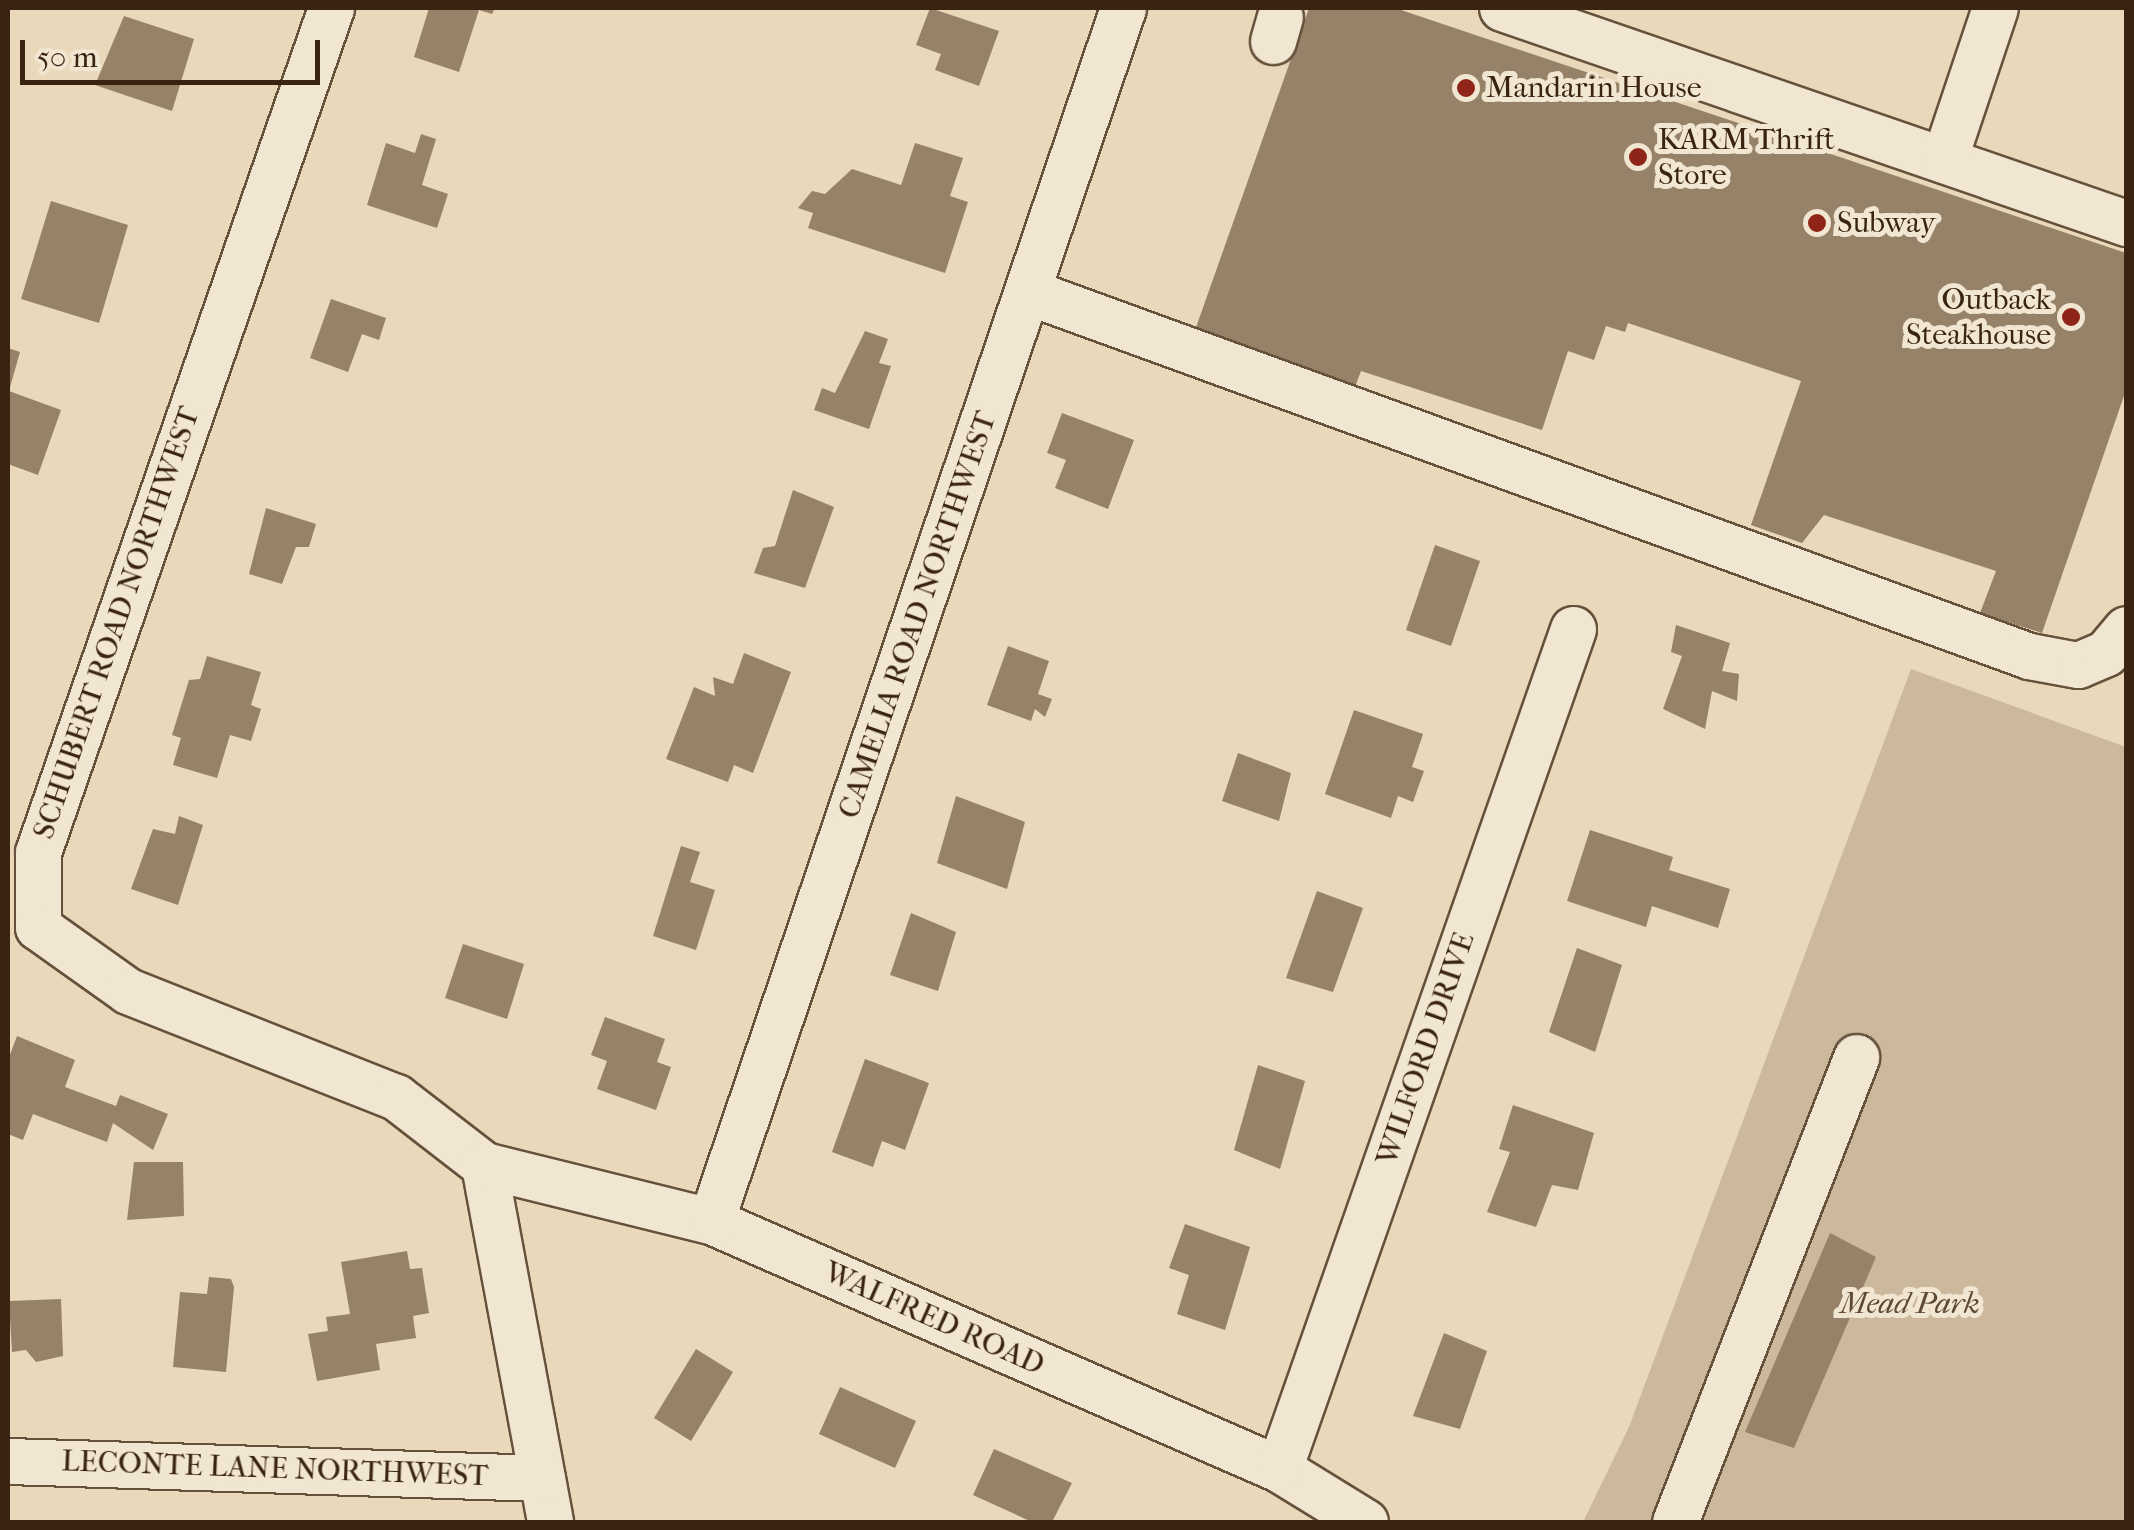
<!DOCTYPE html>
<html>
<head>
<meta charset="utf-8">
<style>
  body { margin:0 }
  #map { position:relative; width:2134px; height:1530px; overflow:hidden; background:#ead8ba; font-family:"IM FELL French Canon",serif }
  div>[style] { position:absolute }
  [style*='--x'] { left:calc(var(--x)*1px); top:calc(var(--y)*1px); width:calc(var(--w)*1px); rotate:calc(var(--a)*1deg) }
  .green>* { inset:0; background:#ccb99d }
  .building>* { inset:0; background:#968269 }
  .roads { filter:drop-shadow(2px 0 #66513b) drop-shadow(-2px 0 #66513b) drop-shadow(0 2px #66513b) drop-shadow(0 -2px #66513b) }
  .minor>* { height:45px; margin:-22.5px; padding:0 22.5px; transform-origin:22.5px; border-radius:22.5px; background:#f1e6d2 }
  .dots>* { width:28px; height:28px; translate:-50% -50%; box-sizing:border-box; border:5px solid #f1e6d2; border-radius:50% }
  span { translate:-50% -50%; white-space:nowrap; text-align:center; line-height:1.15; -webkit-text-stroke:10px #f1e6d2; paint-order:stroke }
  .poi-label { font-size:30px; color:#3a2411 }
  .left { translate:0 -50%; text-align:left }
  .right { translate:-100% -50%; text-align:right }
  .street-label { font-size:30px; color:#3a2411 }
  .park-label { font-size:30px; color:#5e4934; font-style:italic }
  .frame { position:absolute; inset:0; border:10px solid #3a2411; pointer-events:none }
  .scale { position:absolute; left:20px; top:40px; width:300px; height:45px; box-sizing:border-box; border:5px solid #3a2411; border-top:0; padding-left:12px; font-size:30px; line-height:35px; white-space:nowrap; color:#3a2411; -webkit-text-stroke:8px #f1e6d2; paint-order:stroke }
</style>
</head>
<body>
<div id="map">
  <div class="green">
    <div style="clip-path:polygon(1911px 669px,2126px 747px,2126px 1522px,1583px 1522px,1629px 1427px)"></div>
  </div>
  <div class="building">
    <div style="clip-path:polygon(429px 8px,495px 8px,492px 14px,479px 10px,459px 72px,414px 57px)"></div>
    <div style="clip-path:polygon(930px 8px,999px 31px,979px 86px,935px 70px,941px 54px,916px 45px)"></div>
    <div style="clip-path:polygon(1309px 8px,1395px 8px,2126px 253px,2126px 390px,2042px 633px,1980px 613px,1996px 571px,1824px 515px,1802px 543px,1751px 525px,1801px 381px,1628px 323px,1625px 332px,1606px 326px,1594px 360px,1568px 351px,1542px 430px,1361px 371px,1355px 387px,1194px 333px)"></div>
    <div style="clip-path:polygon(124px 16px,194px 39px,172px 111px,95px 85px)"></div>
    <div style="clip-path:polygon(421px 134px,436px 139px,422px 185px,448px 194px,437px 228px,367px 205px,386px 143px,415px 153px)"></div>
    <div style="clip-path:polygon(915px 143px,963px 158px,950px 196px,968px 202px,945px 273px,808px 228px,813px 213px,798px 208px,812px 191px,825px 194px,852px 169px,901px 185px)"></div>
    <div style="clip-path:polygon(51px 201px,128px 225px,99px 323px,21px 299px)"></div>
    <div style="clip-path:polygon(331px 299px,386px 318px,379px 340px,362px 334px,348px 372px,310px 358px)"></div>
    <div style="clip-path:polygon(865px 331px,888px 339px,879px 363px,891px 366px,869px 429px,814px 410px,822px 388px,835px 393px)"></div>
    <div style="clip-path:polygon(8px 348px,20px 352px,9px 391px,61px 410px,38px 475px,8px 464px)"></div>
    <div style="clip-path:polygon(1062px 413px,1134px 440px,1108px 509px,1055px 488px,1066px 460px,1047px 453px)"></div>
    <div style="clip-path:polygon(793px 490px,834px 507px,805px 588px,754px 573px,763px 548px,775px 546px)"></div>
    <div style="clip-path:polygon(266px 508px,316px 524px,309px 547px,296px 547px,282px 584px,249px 574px)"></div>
    <div style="clip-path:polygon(1435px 545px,1480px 561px,1451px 646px,1406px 630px)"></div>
    <div style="clip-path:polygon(1676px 625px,1730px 643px,1722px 671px,1739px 674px,1737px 701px,1712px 691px,1705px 729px,1663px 709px,1682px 656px,1671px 652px)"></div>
    <div style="clip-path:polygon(1008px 646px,1049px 661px,1038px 694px,1052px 699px,1045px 717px,1035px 709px,1031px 721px,987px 705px)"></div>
    <div style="clip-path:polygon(744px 653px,791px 672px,753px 773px,734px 765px,728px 782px,666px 759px,694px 687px,715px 696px,713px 677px,733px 684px)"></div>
    <div style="clip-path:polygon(207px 656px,261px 672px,251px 705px,261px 709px,251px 741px,230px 735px,217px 778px,173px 765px,181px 738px,172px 735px,189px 680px,200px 679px)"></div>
    <div style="clip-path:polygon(1354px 710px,1423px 734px,1412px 767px,1424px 771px,1413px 802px,1398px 796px,1391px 818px,1325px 794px)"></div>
    <div style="clip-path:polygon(1238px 753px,1291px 773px,1279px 821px,1222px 801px)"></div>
    <div style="clip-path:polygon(956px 796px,1025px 822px,1007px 889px,937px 863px)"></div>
    <div style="clip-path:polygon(179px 816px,203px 825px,178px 905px,131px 889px,153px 829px,175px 834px)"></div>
    <div style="clip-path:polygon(1590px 830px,1673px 857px,1669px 870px,1730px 889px,1718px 928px,1652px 906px,1646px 927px,1567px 901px)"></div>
    <div style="clip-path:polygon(681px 846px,700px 852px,690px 882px,715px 890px,696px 950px,653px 936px)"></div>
    <div style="clip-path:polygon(1317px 891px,1363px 908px,1333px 992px,1286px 978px)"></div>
    <div style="clip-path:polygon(911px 913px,956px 932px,938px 991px,890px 975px)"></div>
    <div style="clip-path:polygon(463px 944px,524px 964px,507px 1019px,445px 998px)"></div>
    <div style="clip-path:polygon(1577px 948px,1622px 965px,1595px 1052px,1549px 1032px)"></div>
    <div style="clip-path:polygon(605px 1017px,665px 1039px,657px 1062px,671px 1067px,656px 1110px,597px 1089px,607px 1061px,591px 1055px)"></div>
    <div style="clip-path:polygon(17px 1036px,75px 1060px,65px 1087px,116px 1106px,120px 1095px,168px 1114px,153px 1150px,113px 1123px,107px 1142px,33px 1114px,23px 1140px,8px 1134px,8px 1060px)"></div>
    <div style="clip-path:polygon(865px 1059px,929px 1083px,905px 1150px,882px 1141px,873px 1167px,832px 1152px)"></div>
    <div style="clip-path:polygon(1258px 1065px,1305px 1081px,1280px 1169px,1234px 1150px)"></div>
    <div style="clip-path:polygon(1513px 1105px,1594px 1133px,1578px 1190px,1552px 1185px,1536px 1227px,1487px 1212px,1510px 1152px,1499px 1149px)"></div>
    <div style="clip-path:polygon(134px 1162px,183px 1162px,184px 1216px,127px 1220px)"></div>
    <div style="clip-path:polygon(1185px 1224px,1250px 1247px,1225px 1330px,1177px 1314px,1189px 1275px,1169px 1268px)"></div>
    <div style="clip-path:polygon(1830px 1233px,1876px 1257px,1794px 1448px,1745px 1432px)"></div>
    <div style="clip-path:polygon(407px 1251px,410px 1269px,422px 1268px,429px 1313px,413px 1316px,416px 1338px,376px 1344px,380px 1370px,317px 1381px,308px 1334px,328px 1331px,326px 1317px,350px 1314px,341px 1262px)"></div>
    <div style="clip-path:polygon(209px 1277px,231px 1279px,234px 1287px,226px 1372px,173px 1367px,180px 1292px,207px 1294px)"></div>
    <div style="clip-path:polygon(61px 1299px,63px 1356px,36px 1362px,26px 1350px,12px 1352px,9px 1301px)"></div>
    <div style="clip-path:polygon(1444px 1333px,1487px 1351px,1460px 1429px,1413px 1416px)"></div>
    <div style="clip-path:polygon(696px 1349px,733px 1372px,691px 1441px,654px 1418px)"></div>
    <div style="clip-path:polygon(840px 1387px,916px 1421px,895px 1468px,819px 1434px)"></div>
    <div style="clip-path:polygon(994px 1449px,1072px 1483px,1052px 1522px,1032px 1522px,973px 1495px)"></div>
  </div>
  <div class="roads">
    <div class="minor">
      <div style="--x:331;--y:8;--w:893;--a:109.14"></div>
      <div style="--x:38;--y:852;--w:75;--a:90"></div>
      <div style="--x:38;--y:927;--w:110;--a:35.4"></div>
      <div style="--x:128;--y:991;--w:288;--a:21.6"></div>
      <div style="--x:396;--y:1097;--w:111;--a:37.7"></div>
      <div style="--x:484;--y:1165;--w:363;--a:79.5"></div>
      <div style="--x:1502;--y:8;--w:660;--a:19.01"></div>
      <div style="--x:1273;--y:41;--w:25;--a:-74"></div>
      <div style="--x:1944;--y:160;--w:160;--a:-71.5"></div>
      <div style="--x:1029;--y:292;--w:1064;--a:20"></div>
      <div style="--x:2029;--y:656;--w:50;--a:10.4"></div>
      <div style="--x:2078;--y:665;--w:30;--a:-23"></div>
      <div style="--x:2106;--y:653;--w:31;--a:-50"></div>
      <div style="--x:484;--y:1165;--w:234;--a:13.9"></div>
      <div style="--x:711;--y:1221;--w:620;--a:23.59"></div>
      <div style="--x:1279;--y:1469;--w:101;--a:31.6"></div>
      <div style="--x:711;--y:1221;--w:1281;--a:-71.24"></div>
      <div style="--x:8;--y:1461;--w:534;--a:1.82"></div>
      <div style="--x:1279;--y:1469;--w:890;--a:-70.71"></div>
      <div style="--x:1675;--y:1522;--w:499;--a:-68.7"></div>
    </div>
  </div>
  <div class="dots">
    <div style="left:1466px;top:88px;background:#8f2418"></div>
    <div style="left:1638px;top:157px;background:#8f2418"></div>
    <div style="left:1817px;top:223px;background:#8f2418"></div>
    <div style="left:2071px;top:317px;background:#8f2418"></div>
  </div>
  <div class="poi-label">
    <span class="left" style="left:1486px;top:88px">Mandarin House</span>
    <span class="left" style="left:1658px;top:157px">KARM Thrift<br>Store</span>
    <span class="left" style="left:1837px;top:223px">Subway</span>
    <span class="right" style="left:2051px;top:317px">Outback<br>Steakhouse</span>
  </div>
  <div class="street-label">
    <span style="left:918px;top:615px;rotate:-71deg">CAMELIA ROAD NORTHWEST</span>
    <span style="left:117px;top:623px;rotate:-71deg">SCHUBERT ROAD NORTHWEST</span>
    <span style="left:1426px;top:1049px;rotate:-71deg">WILFORD DRIVE</span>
    <span style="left:934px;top:1319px;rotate:24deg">WALFRED ROAD</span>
    <span style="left:275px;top:1469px;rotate:2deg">LECONTE LANE NORTHWEST</span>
  </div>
  <div class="park-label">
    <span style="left:1910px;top:1304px">Mead Park</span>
  </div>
  <div class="frame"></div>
  <div class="scale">50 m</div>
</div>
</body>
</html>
